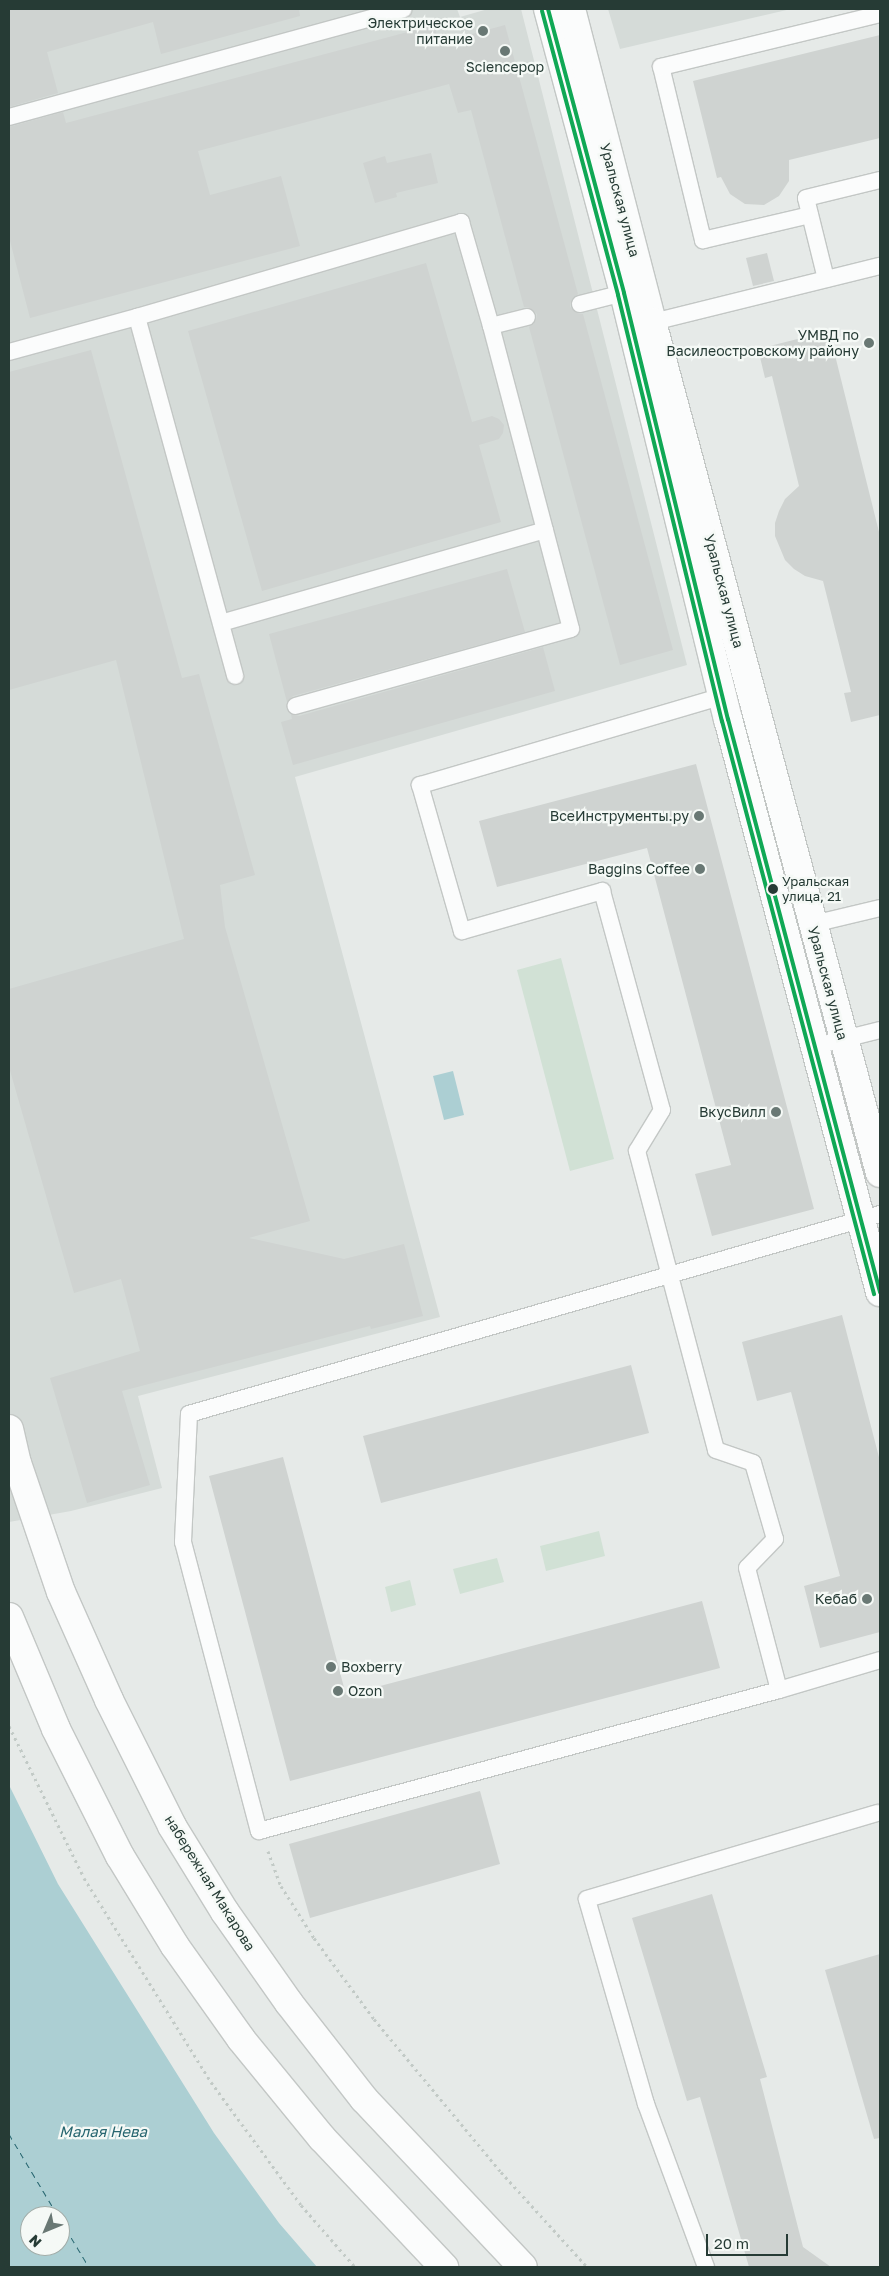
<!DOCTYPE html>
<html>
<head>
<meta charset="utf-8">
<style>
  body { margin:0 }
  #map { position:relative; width:889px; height:2276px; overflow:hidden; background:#e6eae8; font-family:"Golos Text",sans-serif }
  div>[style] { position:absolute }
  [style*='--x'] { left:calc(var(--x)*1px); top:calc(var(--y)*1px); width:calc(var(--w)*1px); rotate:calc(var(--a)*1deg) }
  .built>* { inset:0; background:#d5dbd8 }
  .green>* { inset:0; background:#d1e1d5 }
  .water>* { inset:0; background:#accfd3 }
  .ferry>* { height:1px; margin-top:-0.5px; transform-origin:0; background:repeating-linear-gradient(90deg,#276670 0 6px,transparent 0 11px) }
  .building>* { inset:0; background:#cfd3d1 }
  .path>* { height:3px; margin-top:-1.5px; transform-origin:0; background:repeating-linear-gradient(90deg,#c2cac6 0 2.5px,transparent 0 6.5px) }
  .roads { filter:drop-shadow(1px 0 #c3c7c5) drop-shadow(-1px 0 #c3c7c5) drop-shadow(0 1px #c3c7c5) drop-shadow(0 -1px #c3c7c5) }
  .lane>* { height:16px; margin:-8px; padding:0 8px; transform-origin:8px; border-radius:8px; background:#fbfcfc }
  .secondary>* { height:28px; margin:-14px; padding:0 14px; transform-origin:14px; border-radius:14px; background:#fbfcfc }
  .bus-1>* { height:4px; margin:-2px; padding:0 2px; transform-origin:2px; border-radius:2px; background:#10a855 }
  .bus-2>* { height:4px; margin:-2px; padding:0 2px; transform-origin:2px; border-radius:2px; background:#10a855 }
  .dots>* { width:14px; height:14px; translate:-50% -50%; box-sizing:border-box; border:2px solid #f5f9f6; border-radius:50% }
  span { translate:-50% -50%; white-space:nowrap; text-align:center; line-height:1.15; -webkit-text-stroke:4.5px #f5f9f6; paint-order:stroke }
  .bus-label { font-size:13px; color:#263b35 }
  .left { translate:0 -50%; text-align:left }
  .poi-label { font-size:14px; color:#263b35 }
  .right { translate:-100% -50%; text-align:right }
  .street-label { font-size:14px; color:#263b35 }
  .water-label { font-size:15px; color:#276670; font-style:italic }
  .frame { position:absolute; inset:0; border:10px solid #263b35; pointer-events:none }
  .north { position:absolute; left:20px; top:2206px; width:50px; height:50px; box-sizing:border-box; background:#f5f9f6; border:1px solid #a2ada9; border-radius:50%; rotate:225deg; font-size:14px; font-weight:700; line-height:20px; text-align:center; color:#263b35 }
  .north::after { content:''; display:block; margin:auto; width:18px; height:22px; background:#697874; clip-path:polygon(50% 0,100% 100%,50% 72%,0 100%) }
  .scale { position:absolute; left:706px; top:2234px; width:82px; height:22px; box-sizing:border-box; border:2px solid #263b35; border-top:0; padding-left:6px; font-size:15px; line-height:18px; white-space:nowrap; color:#263b35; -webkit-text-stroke:4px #f5f9f6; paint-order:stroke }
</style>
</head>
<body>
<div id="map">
  <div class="built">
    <div style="clip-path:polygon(9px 9px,457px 9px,460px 17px,488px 9px,521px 9px,687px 665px,295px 777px,440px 1317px,138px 1396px,162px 1488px,71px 1511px,9px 1522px)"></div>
    <div style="clip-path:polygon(608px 9px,791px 9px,620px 49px)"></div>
  </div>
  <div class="green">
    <div style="clip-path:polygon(561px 958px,614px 1159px,570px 1171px,517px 970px)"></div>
    <div style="clip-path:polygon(599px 1531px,605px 1556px,546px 1571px,540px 1546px)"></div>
    <div style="clip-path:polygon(497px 1558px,504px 1582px,460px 1594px,453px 1569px)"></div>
    <div style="clip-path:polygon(410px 1580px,416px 1605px,391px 1612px,385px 1587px)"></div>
  </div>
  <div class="water">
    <div style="clip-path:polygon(453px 1071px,464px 1115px,444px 1120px,433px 1076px)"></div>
    <div style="clip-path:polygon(evenodd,9px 1785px,58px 1884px,214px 2133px,279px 2223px,317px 2267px,9px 2267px,9px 1785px,30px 2216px,60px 2216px,60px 2246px,30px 2246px,30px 2216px)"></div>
  </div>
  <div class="ferry">
    <div style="--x:9;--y:2134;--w:96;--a:59.1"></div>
    <div style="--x:60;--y:2219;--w:56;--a:58.9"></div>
  </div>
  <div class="building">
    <div style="clip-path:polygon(9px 9px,299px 9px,300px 16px,161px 54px,153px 22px,47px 52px,58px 93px,9px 107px)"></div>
    <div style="clip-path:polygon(434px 25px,439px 43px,505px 25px,578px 294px,571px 301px,570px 307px,577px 313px,583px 314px,673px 650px,620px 665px,529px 327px,536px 320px,537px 314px,530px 308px,524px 307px,471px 110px,458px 113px,449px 84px,198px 151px,210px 195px,281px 176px,300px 246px,30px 318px,9px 237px,9px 127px,63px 112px,66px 123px)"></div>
    <div style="clip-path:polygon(880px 35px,880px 138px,789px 160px,789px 181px,779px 196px,764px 205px,745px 204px,730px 194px,721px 177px,717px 178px,693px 81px)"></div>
    <div style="clip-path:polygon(431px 153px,438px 183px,396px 193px,397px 197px,375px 203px,363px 163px,385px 156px,387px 163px)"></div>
    <div style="clip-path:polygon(767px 253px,774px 281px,753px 286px,746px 258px)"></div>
    <div style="clip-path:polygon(426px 263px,472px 422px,492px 416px,499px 419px,504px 425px,503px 433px,499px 439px,479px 445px,501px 522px,262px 591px,188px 331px)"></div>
    <div style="clip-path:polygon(829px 331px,880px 536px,880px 715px,851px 722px,844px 693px,851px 692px,823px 581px,805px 576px,794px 569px,785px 560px,775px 536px,775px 523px,779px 511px,785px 499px,799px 486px,772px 376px,765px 378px,758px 349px)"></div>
    <div style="clip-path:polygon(91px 350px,182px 678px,199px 674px,255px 875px,220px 885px,225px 927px,310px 1221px,249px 1238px,344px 1259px,404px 1244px,423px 1316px,371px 1329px,370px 1326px,122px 1391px,150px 1485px,87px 1503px,50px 1378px,140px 1351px,121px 1279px,74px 1293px,9px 1067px,9px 989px,184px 939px,116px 660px,9px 690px,9px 372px)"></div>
    <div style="clip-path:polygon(507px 569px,525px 632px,293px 696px,287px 702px,269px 634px)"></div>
    <div style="clip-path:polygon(543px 647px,555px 691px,293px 765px,281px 722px,292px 719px,291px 714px,299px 716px)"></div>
    <div style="clip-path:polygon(696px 764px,814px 1209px,712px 1236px,695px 1174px,731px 1165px,647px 848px,497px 887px,479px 821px)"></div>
    <div style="clip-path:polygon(842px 1315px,880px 1461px,880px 1632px,820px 1648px,804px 1586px,840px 1576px,791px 1392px,757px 1401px,742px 1342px)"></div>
    <div style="clip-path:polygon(631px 1365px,649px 1433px,381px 1503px,363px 1436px)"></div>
    <div style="clip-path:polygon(283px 1457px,346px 1695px,702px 1601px,720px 1668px,290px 1781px,209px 1476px)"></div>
    <div style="clip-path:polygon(480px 1791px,500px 1864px,310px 1918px,289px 1844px)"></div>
    <div style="clip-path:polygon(712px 1894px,767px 2077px,760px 2079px,803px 2247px,831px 2267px,749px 2267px,700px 2097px,687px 2101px,632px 1918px)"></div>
    <div style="clip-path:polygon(880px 1954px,880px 2138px,874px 2139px,825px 1970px)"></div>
  </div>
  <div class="path">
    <div style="--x:9;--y:1726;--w:169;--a:63.7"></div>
    <div style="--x:84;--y:1878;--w:240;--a:58.1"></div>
    <div style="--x:211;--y:2082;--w:152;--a:53.8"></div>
    <div style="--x:301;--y:2205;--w:82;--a:48.9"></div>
    <div style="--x:268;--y:1851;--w:37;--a:70"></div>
    <div style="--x:281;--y:1886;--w:62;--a:57.6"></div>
    <div style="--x:314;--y:1938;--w:101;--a:53.5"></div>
    <div style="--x:374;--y:2019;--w:199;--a:50.3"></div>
    <div style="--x:501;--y:2172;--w:128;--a:47.8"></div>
  </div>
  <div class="roads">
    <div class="lane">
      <div style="--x:9;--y:117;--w:409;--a:-15.3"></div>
      <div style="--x:810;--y:215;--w:110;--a:166.8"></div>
      <div style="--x:703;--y:240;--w:178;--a:-103.6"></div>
      <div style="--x:661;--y:67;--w:225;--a:-13.6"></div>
      <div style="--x:826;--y:279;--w:83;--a:-103.9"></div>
      <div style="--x:806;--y:198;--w:76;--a:-13.7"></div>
      <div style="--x:580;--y:304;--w:53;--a:-14.3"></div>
      <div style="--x:137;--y:317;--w:372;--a:74.7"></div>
      <div style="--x:645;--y:324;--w:242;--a:-13.9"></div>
      <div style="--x:491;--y:326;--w:37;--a:-14"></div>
      <div style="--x:9;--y:352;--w:133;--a:-15.3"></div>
      <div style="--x:137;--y:317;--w:338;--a:-16.3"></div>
      <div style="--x:461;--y:222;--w:108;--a:73.9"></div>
      <div style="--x:491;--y:326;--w:313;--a:75.2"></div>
      <div style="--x:571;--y:629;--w:286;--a:164.4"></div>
      <div style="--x:221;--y:623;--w:337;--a:-16"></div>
      <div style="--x:723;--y:696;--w:316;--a:163.6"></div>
      <div style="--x:420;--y:785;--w:152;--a:74"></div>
      <div style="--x:462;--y:931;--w:146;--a:-15.9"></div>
      <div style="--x:602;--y:891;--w:227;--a:74.7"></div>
      <div style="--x:662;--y:1110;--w:48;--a:121.4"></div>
      <div style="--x:637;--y:1151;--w:309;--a:75.2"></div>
      <div style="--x:716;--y:1450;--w:39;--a:19"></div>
      <div style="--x:753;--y:1463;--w:79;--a:73.9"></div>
      <div style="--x:775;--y:1539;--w:40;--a:134"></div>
      <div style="--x:747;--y:1568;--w:126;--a:75.3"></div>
      <div style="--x:813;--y:924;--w:69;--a:-13.4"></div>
      <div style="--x:816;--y:1046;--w:66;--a:-14"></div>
      <div style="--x:880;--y:1214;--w:719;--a:163.86"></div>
      <div style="--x:189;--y:1414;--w:128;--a:92.7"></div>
      <div style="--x:183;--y:1542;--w:299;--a:75.3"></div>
      <div style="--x:259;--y:1831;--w:539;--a:-15.17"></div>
      <div style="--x:779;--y:1690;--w:105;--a:-16.5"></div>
      <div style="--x:706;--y:2267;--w:174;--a:-110.2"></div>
      <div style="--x:646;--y:2104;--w:213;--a:-106.1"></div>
      <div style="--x:587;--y:1899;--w:303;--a:-16.5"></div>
    </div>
    <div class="secondary">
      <div style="--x:548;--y:9;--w:294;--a:75"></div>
      <div style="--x:624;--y:293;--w:439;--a:76.3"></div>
      <div style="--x:728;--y:719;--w:593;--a:75.14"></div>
      <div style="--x:571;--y:9;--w:323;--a:75.5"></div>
      <div style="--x:652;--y:322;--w:881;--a:75"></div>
      <div style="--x:9;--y:1429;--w:35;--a:77"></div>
      <div style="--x:17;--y:1463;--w:136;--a:71.2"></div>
      <div style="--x:61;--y:1592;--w:118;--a:66"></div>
      <div style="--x:109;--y:1700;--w:141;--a:63.4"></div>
      <div style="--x:172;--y:1826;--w:101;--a:58.4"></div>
      <div style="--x:225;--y:1912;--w:111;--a:54.9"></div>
      <div style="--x:289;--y:2003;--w:122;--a:52"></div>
      <div style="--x:364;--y:2099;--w:231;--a:46.6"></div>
      <div style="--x:9;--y:1617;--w:121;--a:67.2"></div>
      <div style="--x:56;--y:1729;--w:142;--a:63.3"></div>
      <div style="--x:120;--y:1856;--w:105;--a:58.6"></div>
      <div style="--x:175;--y:1946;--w:114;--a:54.6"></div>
      <div style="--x:241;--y:2039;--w:128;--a:50.7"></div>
      <div style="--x:322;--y:2138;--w:178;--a:46.6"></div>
    </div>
  </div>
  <div class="bus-1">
    <div style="--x:548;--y:9;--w:294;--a:75"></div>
    <div style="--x:624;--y:293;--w:439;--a:76.3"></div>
    <div style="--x:728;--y:719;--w:593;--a:75.14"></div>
  </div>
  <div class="bus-2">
    <div style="--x:542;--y:11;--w:294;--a:75"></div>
    <div style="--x:618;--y:295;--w:439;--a:76.3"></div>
    <div style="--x:722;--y:721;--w:593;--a:75.14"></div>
  </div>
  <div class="dots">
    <div style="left:483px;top:31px;background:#697874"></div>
    <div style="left:505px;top:51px;background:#697874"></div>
    <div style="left:869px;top:343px;background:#697874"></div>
    <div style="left:699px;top:816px;background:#697874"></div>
    <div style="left:700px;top:869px;background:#697874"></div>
    <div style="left:773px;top:889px;background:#263b35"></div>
    <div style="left:776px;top:1112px;background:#697874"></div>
    <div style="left:867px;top:1599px;background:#697874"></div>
    <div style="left:331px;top:1667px;background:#697874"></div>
    <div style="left:338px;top:1691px;background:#697874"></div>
  </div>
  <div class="bus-label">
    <span class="left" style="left:782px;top:889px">Уральская<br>улица, 21</span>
  </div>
  <div class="poi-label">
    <span class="right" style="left:473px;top:31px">Электрическое<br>питание</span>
    <span style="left:505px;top:67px">Sciencepop</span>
    <span class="right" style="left:859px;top:343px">УМВД по<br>Василеостровскому району</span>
    <span class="right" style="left:689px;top:816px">ВсеИнструменты.ру</span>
    <span class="right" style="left:690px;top:869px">Baggins Coffee</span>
    <span class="right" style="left:766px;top:1112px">ВкусВилл</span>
    <span class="right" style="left:857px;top:1599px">Кебаб</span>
    <span class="left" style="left:341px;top:1667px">Boxberry</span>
    <span class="left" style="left:348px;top:1691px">Ozon</span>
  </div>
  <div class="street-label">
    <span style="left:620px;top:200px;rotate:75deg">Уральская улица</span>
    <span style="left:724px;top:591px;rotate:75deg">Уральская улица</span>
    <span style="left:828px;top:983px;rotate:75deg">Уральская улица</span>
    <span style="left:210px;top:1883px;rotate:58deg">набережная Макарова</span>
  </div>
  <div class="water-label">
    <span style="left:103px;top:2132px">Малая Нева</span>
  </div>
  <div class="frame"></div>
  <div class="north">N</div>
  <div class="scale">20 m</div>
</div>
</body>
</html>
